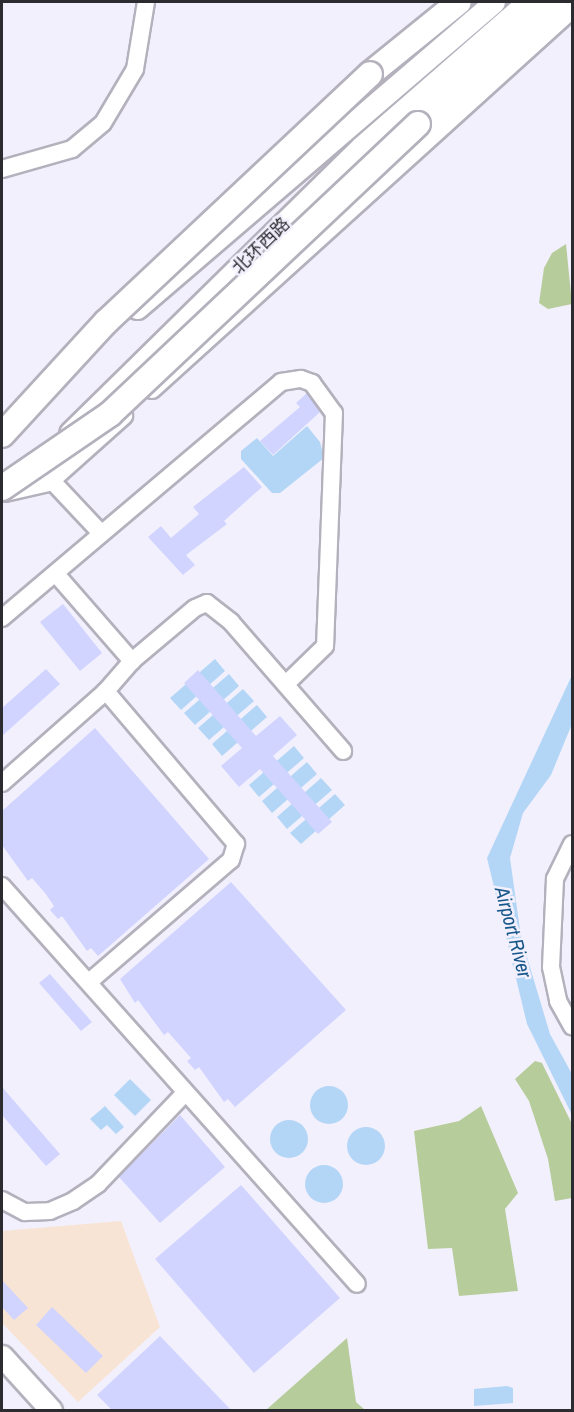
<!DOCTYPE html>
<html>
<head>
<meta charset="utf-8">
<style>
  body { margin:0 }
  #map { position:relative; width:574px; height:1412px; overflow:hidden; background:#f3f0fd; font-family:"Archivo Narrow","Noto Sans SC",sans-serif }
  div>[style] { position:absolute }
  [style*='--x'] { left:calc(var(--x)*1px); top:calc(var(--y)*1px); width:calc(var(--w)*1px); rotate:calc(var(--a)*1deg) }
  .commercial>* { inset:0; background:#f8e4d5 }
  .green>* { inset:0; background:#b6cc9b }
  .water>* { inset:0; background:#b3d6f7 }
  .round { border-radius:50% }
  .building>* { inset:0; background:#d0d4ff }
  .roads { filter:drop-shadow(2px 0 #b4b1bd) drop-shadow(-2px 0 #b4b1bd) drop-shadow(0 2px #b4b1bd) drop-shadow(0 -2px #b4b1bd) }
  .minor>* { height:16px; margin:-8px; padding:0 8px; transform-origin:8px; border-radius:8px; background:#fff }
  .major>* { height:21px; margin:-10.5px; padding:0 10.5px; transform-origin:10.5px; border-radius:10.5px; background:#fff }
  .highway>* { height:24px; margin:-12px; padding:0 12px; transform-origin:12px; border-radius:12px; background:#fff }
  .bridges { filter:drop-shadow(2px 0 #b4b1bd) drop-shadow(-2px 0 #b4b1bd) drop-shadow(0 2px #b4b1bd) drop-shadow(0 -2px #b4b1bd) }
  .highway-bridge>* { height:24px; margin:-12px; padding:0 12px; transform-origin:12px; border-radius:12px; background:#fff }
  span { translate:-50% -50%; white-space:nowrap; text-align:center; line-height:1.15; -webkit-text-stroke:5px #f3f0fd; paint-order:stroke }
  .street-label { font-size:18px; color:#2c2b30 }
  .water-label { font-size:20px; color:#185789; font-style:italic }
  .frame { position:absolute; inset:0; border:3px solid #2c2b30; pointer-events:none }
</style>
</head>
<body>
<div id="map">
  <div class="commercial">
    <div style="clip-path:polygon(121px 1221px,160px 1327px,78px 1402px,2px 1323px,2px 1231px)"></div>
  </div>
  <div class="green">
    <div style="clip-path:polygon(566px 244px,572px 304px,548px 309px,539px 303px,544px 268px,552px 253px)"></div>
    <div style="clip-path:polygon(535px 1061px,542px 1063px,572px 1124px,572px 1198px,555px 1201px,548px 1159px,529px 1101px,515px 1079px)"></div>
    <div style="clip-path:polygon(481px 1106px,518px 1193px,505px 1209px,518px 1291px,459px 1296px,452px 1248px,428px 1249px,414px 1131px,459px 1121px)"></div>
    <div style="clip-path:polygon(347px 1338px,356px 1402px,365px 1410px,266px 1410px)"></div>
  </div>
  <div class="water">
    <div style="clip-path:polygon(307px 426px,320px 442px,324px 458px,280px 493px,272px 493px,241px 459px,241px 451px,257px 438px,273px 456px)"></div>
    <div style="clip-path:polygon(215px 659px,225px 671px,181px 710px,170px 698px)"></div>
    <div style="clip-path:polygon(229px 674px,239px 686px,195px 725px,184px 713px)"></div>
    <div style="clip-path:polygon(572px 675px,572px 724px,551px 775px,523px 813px,510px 858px,521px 937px,550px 1034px,572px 1074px,572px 1115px,527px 1024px,487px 858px)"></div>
    <div style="clip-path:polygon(243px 689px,254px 701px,209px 740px,198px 728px)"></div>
    <div style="clip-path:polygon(257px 705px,267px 717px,222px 756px,212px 744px)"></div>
    <div style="clip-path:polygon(294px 746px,304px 758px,259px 797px,249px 785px)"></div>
    <div style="clip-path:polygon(307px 762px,317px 774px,272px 813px,262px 801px)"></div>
    <div style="clip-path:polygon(321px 778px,332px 790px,287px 829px,277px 817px)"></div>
    <div style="clip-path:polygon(335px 794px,345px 805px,301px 844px,290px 833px)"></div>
    <div style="clip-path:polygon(130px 1079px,151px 1100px,135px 1116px,114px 1095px)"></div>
    <div class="round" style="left:310px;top:1086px;width:38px;height:38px"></div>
    <div style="clip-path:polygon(105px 1106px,124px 1127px,116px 1134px,107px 1125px,101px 1130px,90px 1119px)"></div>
    <div class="round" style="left:270px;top:1120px;width:38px;height:38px"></div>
    <div class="round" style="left:347px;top:1127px;width:38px;height:38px"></div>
    <div class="round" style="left:305px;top:1165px;width:38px;height:38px"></div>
    <div style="clip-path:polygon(507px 1386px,513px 1388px,513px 1403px,474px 1406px,474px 1389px)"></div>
  </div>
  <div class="building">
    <div style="clip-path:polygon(307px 393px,320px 412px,273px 455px,260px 441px,300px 407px,296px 403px)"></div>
    <div style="clip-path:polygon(244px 467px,262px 487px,224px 521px,227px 524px,186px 555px,195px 565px,183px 575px,148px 537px,161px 526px,171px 538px,199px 514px,193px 507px)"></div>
    <div style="clip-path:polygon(63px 604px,102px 653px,80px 671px,40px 622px)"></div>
    <div style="clip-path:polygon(46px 669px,60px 684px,2px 736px,2px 708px)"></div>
    <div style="clip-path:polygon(198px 670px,256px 736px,280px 716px,297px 735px,273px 756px,332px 822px,318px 834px,260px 769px,239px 787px,221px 766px,242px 748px,184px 683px)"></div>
    <div style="clip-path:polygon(95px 728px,209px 859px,98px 956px,91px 948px,87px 951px,62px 916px,58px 919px,50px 910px,54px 906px,45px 893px,32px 878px,28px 881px,2px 845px,2px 811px)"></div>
    <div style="clip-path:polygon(231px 882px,346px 1010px,235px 1107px,228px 1099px,224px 1102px,199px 1067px,195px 1070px,187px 1061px,191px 1058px,168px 1032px,164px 1035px,138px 1000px,135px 1003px,120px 979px)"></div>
    <div style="clip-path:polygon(50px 974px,92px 1022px,81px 1031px,39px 983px)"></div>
    <div style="clip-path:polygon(2px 1087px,60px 1154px,46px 1166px,2px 1115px)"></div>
    <div style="clip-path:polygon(180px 1115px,225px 1167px,160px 1223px,119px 1177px)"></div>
    <div style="clip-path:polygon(241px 1185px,340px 1298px,254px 1373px,155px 1259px)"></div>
    <div style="clip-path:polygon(2px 1280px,28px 1308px,14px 1320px,2px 1307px)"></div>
    <div style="clip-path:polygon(52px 1307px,103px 1356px,86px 1373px,36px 1325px)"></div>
    <div style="clip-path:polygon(160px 1336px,231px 1410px,112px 1410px,97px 1395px)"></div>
  </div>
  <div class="roads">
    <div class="minor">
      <div style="--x:2;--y:169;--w:73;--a:-15.9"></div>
      <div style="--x:72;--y:149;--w:40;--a:-40"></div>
      <div style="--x:103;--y:123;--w:63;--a:-59.3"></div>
      <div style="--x:135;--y:69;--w:68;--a:-80.7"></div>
      <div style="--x:152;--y:390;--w:566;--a:-42.14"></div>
      <div style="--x:52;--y:481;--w:69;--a:46.8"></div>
      <div style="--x:5;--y:493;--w:45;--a:-12.8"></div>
      <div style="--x:49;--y:483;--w:101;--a:-41.8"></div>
      <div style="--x:56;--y:574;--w:116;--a:48.9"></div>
      <div style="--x:2;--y:618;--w:365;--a:-40.2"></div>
      <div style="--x:281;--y:382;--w:20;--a:-9"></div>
      <div style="--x:301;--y:379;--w:12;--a:20"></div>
      <div style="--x:312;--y:383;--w:37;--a:54"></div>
      <div style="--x:334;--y:413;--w:233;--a:92.2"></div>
      <div style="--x:325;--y:646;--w:53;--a:135.8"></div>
      <div style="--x:2;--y:783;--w:139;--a:-41.5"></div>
      <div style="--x:106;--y:691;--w:40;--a:-49"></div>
      <div style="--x:132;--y:661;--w:82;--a:-40.1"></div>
      <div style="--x:195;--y:608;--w:13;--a:-23"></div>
      <div style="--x:207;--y:603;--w:31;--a:38"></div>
      <div style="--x:231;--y:622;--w:171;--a:49"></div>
      <div style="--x:572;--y:844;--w:39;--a:116"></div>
      <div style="--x:555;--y:879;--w:88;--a:92.6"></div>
      <div style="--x:551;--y:967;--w:35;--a:78"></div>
      <div style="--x:558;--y:1001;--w:29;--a:61"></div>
      <div style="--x:2;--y:886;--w:533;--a:48.27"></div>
      <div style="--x:89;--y:982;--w:187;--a:-40.7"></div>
      <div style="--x:231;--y:860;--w:17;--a:-73"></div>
      <div style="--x:236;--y:844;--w:201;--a:-130.4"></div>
      <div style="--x:2;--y:1200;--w:26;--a:28"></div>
      <div style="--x:25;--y:1212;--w:25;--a:-2"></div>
      <div style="--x:50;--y:1211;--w:25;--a:-23"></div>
      <div style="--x:73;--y:1201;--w:30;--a:-34"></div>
      <div style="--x:98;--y:1184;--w:124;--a:-46.3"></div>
    </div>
    <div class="major">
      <div style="--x:137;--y:308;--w:470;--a:-40.6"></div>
      <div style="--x:70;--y:433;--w:408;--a:-44.5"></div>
      <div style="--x:361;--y:147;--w:220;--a:-41.1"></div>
      <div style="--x:2;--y:1356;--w:73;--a:47.8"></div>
    </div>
    <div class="highway">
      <div style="--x:370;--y:74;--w:114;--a:-39"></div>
      <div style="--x:418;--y:124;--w:184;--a:-41.5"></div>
    </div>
  </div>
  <div class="bridges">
    <div class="highway-bridge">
      <div style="--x:2;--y:435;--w:154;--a:-47.4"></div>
      <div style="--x:106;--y:322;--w:362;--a:-43.2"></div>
      <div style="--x:2;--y:488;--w:131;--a:-34.4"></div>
      <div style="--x:110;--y:414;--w:423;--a:-43.3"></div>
    </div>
  </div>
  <div class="street-label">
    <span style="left:261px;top:246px;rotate:-44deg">北环西路</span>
  </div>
  <div class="water-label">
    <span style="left:514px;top:932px;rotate:75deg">Airport River</span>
  </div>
  <div class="frame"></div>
</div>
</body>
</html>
